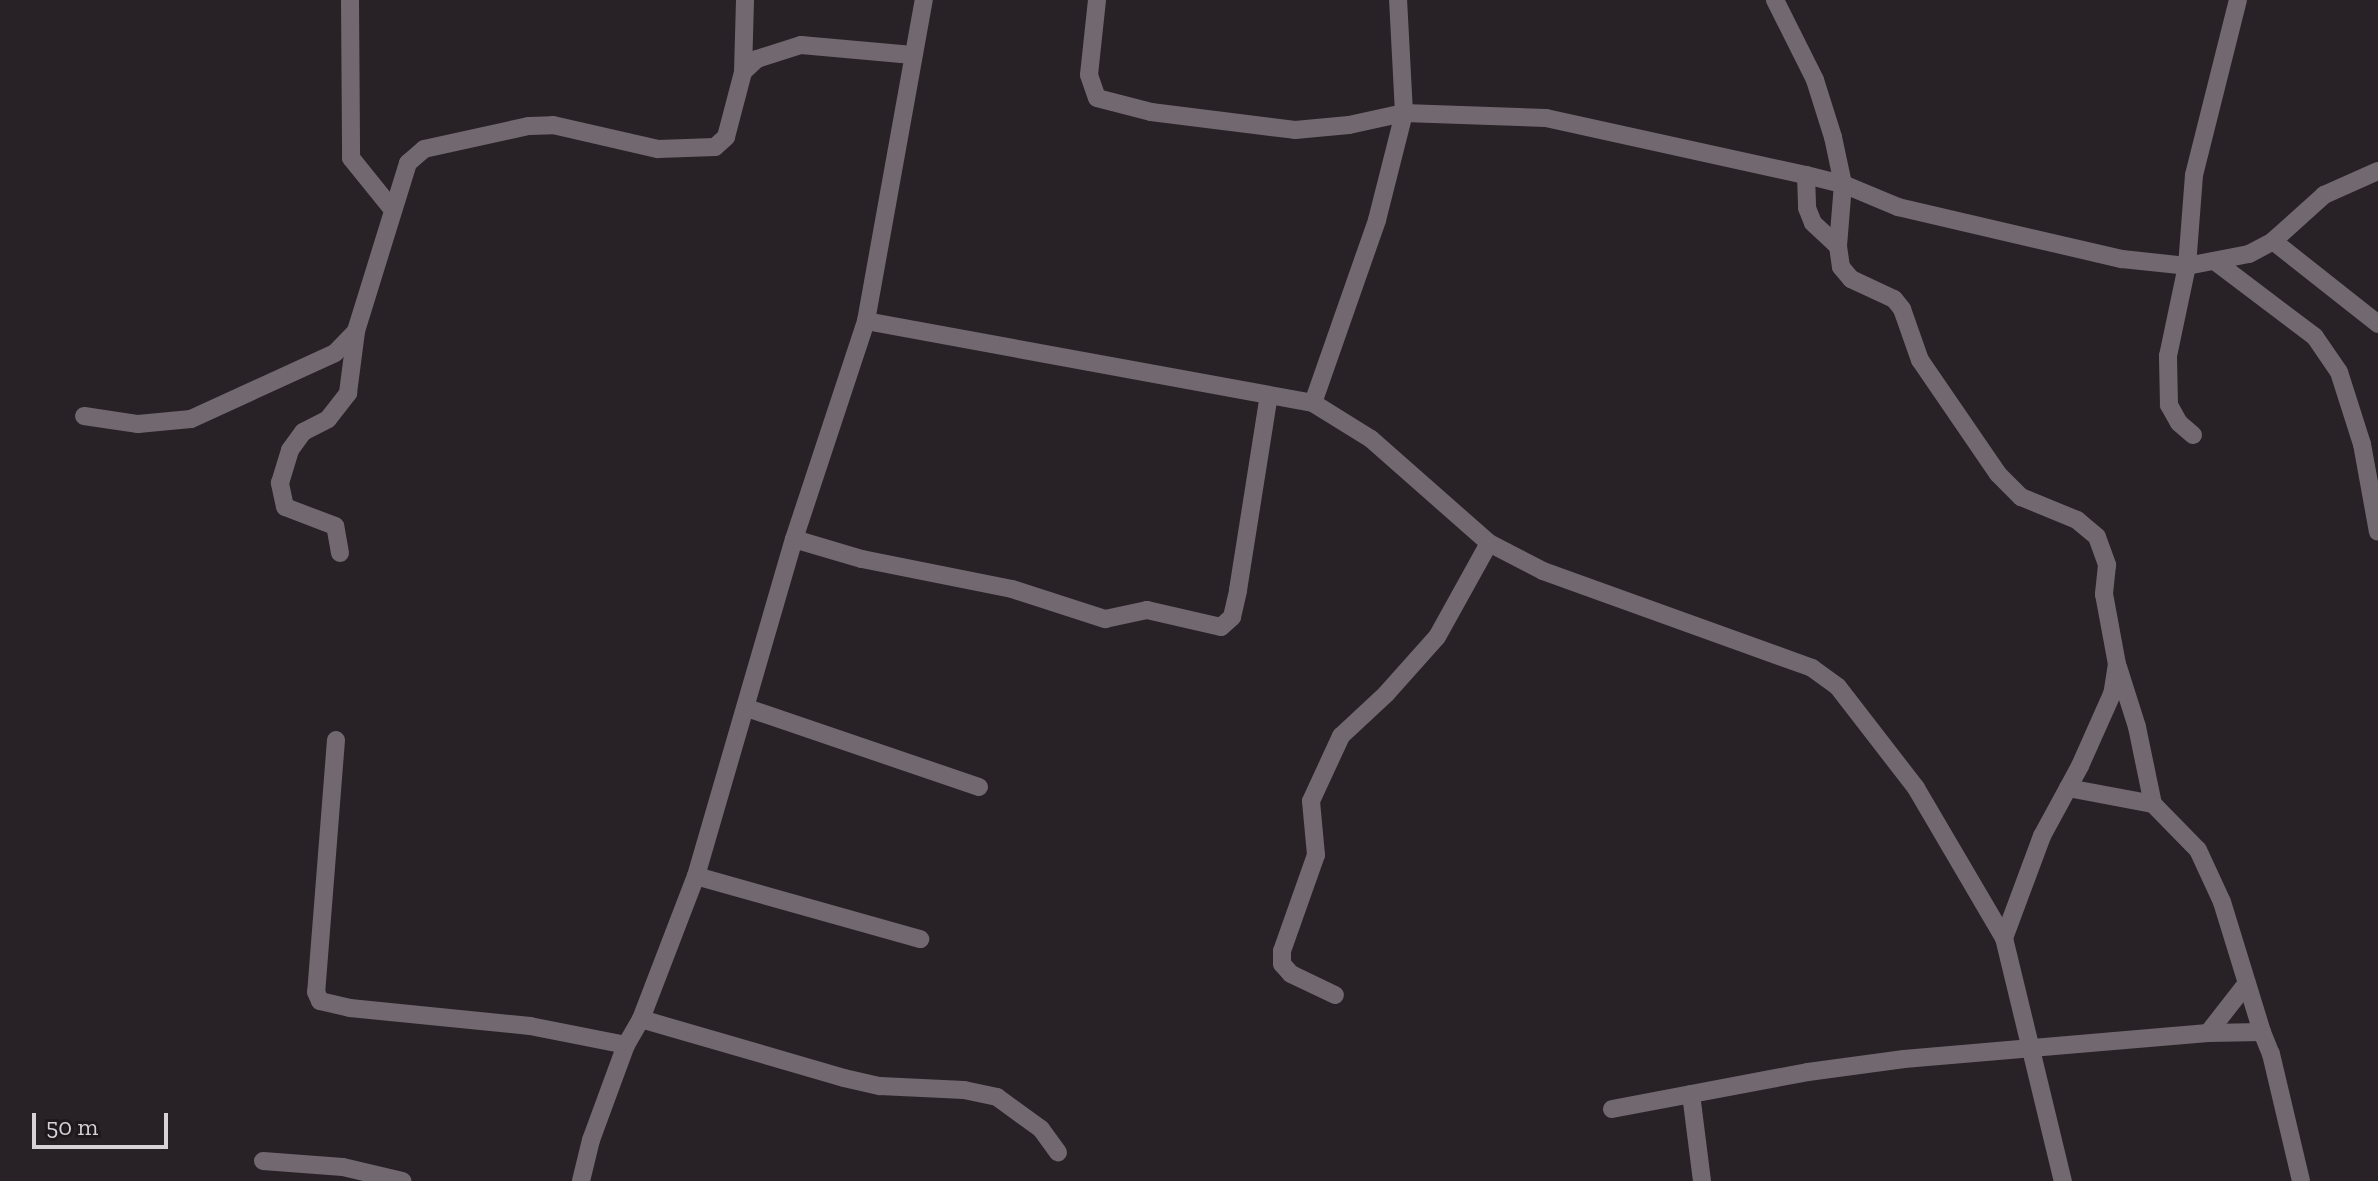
<!DOCTYPE html>
<html>
<head>
<meta charset="utf-8">
<style>
  body { margin:0 }
  #map { position:relative; width:2378px; height:1181px; overflow:hidden; background:#282227; font-family:"Zilla Slab",serif }
  div>[style] { position:absolute }
  [style*='--x'] { left:calc(var(--x)*1px); top:calc(var(--y)*1px); width:calc(var(--w)*1px); rotate:calc(var(--a)*1deg) }
  .minor>* { height:18px; margin:-9px; padding:0 9px; transform-origin:9px; border-radius:9px; background:#71696f }
  span { translate:-50% -50%; white-space:nowrap; text-align:center; line-height:1.15; -webkit-text-stroke:7px #1f191e; paint-order:stroke }
  .scale { position:absolute; left:32px; top:1113px; width:136px; height:36px; box-sizing:border-box; border:4px solid #d6d2d6; border-top:0; padding-left:10px; font-size:24px; line-height:28px; white-space:nowrap; color:#d6d2d6; -webkit-text-stroke:6px #1f191e; paint-order:stroke }
</style>
</head>
<body>
<div id="map">
  <div class="minor">
    <div style="--x:350;--y:0;--w:158;--a:89.6"></div>
    <div style="--x:351;--y:158;--w:67;--a:51.1"></div>
    <div style="--x:1097;--y:0;--w:75;--a:96.1"></div>
    <div style="--x:1089;--y:75;--w:24;--a:71"></div>
    <div style="--x:1097;--y:98;--w:56;--a:14.5"></div>
    <div style="--x:1151;--y:112;--w:145;--a:7.1"></div>
    <div style="--x:1295;--y:130;--w:54;--a:-5.3"></div>
    <div style="--x:1349;--y:125;--w:56;--a:-12.3"></div>
    <div style="--x:1404;--y:113;--w:142;--a:2"></div>
    <div style="--x:1546;--y:118;--w:266;--a:12.4"></div>
    <div style="--x:1806;--y:175;--w:38;--a:14"></div>
    <div style="--x:1843;--y:184;--w:60;--a:22.7"></div>
    <div style="--x:1898;--y:207;--w:230;--a:13.1"></div>
    <div style="--x:2122;--y:259;--w:65;--a:6.1"></div>
    <div style="--x:2187;--y:266;--w:63;--a:-11"></div>
    <div style="--x:2249;--y:254;--w:27;--a:-28"></div>
    <div style="--x:2273;--y:241;--w:69;--a:-42"></div>
    <div style="--x:2324;--y:195;--w:59;--a:-24"></div>
    <div style="--x:1775;--y:0;--w:89;--a:63.4"></div>
    <div style="--x:1815;--y:80;--w:60;--a:72.5"></div>
    <div style="--x:1833;--y:137;--w:48;--a:78"></div>
    <div style="--x:1843;--y:184;--w:62;--a:94.6"></div>
    <div style="--x:1838;--y:246;--w:21;--a:82"></div>
    <div style="--x:1841;--y:267;--w:16;--a:50"></div>
    <div style="--x:1851;--y:279;--w:47;--a:24.9"></div>
    <div style="--x:1894;--y:299;--w:13;--a:51"></div>
    <div style="--x:1902;--y:309;--w:54;--a:70.6"></div>
    <div style="--x:1920;--y:360;--w:138;--a:55.6"></div>
    <div style="--x:1998;--y:474;--w:33;--a:45"></div>
    <div style="--x:2021;--y:497;--w:61;--a:22.3"></div>
    <div style="--x:2077;--y:520;--w:26;--a:40"></div>
    <div style="--x:2097;--y:537;--w:30;--a:70"></div>
    <div style="--x:2107;--y:565;--w:29;--a:96"></div>
    <div style="--x:2104;--y:594;--w:71;--a:79.5"></div>
    <div style="--x:2117;--y:664;--w:30;--a:99"></div>
    <div style="--x:2112;--y:694;--w:79;--a:114"></div>
    <div style="--x:2080;--y:766;--w:80;--a:118.5"></div>
    <div style="--x:2042;--y:836;--w:109;--a:110.4"></div>
    <div style="--x:743;--y:72;--w:72;--a:-88.4"></div>
    <div style="--x:1806;--y:175;--w:33;--a:88"></div>
    <div style="--x:1807;--y:208;--w:16;--a:68"></div>
    <div style="--x:1813;--y:223;--w:34;--a:43"></div>
    <div style="--x:2273;--y:241;--w:134;--a:38.3"></div>
    <div style="--x:2216;--y:262;--w:124;--a:37.1"></div>
    <div style="--x:2315;--y:337;--w:42;--a:55.6"></div>
    <div style="--x:2339;--y:372;--w:76;--a:72.3"></div>
    <div style="--x:2362;--y:444;--w:89;--a:79.7"></div>
    <div style="--x:866;--y:321;--w:454;--a:10.4"></div>
    <div style="--x:1313;--y:403;--w:68;--a:31.8"></div>
    <div style="--x:1371;--y:439;--w:157;--a:41.4"></div>
    <div style="--x:1489;--y:543;--w:61;--a:27.4"></div>
    <div style="--x:1543;--y:571;--w:286;--a:19.8"></div>
    <div style="--x:1812;--y:668;--w:32;--a:36"></div>
    <div style="--x:1838;--y:687;--w:128;--a:52.3"></div>
    <div style="--x:1916;--y:788;--w:174;--a:59.6"></div>
    <div style="--x:2004;--y:938;--w:250;--a:76.4"></div>
    <div style="--x:1313;--y:403;--w:194;--a:-70.7"></div>
    <div style="--x:1377;--y:220;--w:110;--a:-75.8"></div>
    <div style="--x:1404;--y:113;--w:113;--a:-93"></div>
    <div style="--x:84;--y:416;--w:55;--a:8.4"></div>
    <div style="--x:138;--y:424;--w:53;--a:-5.4"></div>
    <div style="--x:191;--y:419;--w:158;--a:-24.6"></div>
    <div style="--x:335;--y:353;--w:30;--a:-46"></div>
    <div style="--x:356;--y:331;--w:176;--a:-72.8"></div>
    <div style="--x:408;--y:163;--w:21;--a:-41"></div>
    <div style="--x:424;--y:149;--w:107;--a:-12.4"></div>
    <div style="--x:529;--y:126;--w:24;--a:-2"></div>
    <div style="--x:553;--y:125;--w:108;--a:12.9"></div>
    <div style="--x:658;--y:149;--w:57;--a:-2"></div>
    <div style="--x:715;--y:147;--w:15;--a:-42"></div>
    <div style="--x:726;--y:137;--w:67;--a:-75.3"></div>
    <div style="--x:743;--y:72;--w:19;--a:-43"></div>
    <div style="--x:757;--y:59;--w:46;--a:-17.7"></div>
    <div style="--x:801;--y:45;--w:112;--a:5.1"></div>
    <div style="--x:2193;--y:435;--w:18;--a:-139"></div>
    <div style="--x:2179;--y:423;--w:21;--a:-119"></div>
    <div style="--x:2169;--y:405;--w:49;--a:-91.2"></div>
    <div style="--x:2168;--y:356;--w:92;--a:-78.1"></div>
    <div style="--x:2187;--y:266;--w:91;--a:-85.6"></div>
    <div style="--x:2194;--y:175;--w:180;--a:-75.9"></div>
    <div style="--x:794;--y:539;--w:71;--a:16.4"></div>
    <div style="--x:862;--y:559;--w:153;--a:11.3"></div>
    <div style="--x:1012;--y:589;--w:98;--a:17.9"></div>
    <div style="--x:1105;--y:619;--w:43;--a:-12.1"></div>
    <div style="--x:1147;--y:610;--w:76;--a:12.9"></div>
    <div style="--x:1221;--y:627;--w:15;--a:-42"></div>
    <div style="--x:1232;--y:617;--w:28;--a:-77"></div>
    <div style="--x:1238;--y:590;--w:197;--a:-81"></div>
    <div style="--x:340;--y:553;--w:27;--a:-100"></div>
    <div style="--x:335;--y:526;--w:53;--a:-159.2"></div>
    <div style="--x:285;--y:507;--w:25;--a:-102"></div>
    <div style="--x:280;--y:483;--w:34;--a:-73"></div>
    <div style="--x:290;--y:450;--w:22;--a:-54"></div>
    <div style="--x:303;--y:432;--w:28;--a:-27"></div>
    <div style="--x:328;--y:419;--w:33;--a:-52"></div>
    <div style="--x:348;--y:393;--w:63;--a:-82.6"></div>
    <div style="--x:2118;--y:667;--w:63;--a:72.4"></div>
    <div style="--x:2137;--y:727;--w:79;--a:78.3"></div>
    <div style="--x:2153;--y:804;--w:64;--a:45.6"></div>
    <div style="--x:2198;--y:850;--w:57;--a:65.2"></div>
    <div style="--x:2222;--y:902;--w:136;--a:72.9"></div>
    <div style="--x:747;--y:708;--w:245;--a:18.8"></div>
    <div style="--x:336;--y:740;--w:253;--a:94.5"></div>
    <div style="--x:316;--y:992;--w:10;--a:66"></div>
    <div style="--x:320;--y:1001;--w:31;--a:13"></div>
    <div style="--x:350;--y:1008;--w:181;--a:5.7"></div>
    <div style="--x:530;--y:1026;--w:98;--a:11.2"></div>
    <div style="--x:2068;--y:788;--w:86;--a:10.7"></div>
    <div style="--x:696;--y:876;--w:233;--a:15.7"></div>
    <div style="--x:1335;--y:995;--w:49;--a:-154.5"></div>
    <div style="--x:1291;--y:974;--w:13;--a:-132"></div>
    <div style="--x:1282;--y:964;--w:13;--a:-90"></div>
    <div style="--x:1282;--y:951;--w:102;--a:-70.5"></div>
    <div style="--x:1316;--y:855;--w:54;--a:-95.3"></div>
    <div style="--x:1311;--y:801;--w:72;--a:-65.2"></div>
    <div style="--x:1341;--y:736;--w:62;--a:-43"></div>
    <div style="--x:1386;--y:694;--w:76;--a:-48.2"></div>
    <div style="--x:1437;--y:637;--w:107;--a:-61"></div>
    <div style="--x:641;--y:1019;--w:211;--a:16.2"></div>
    <div style="--x:844;--y:1078;--w:37;--a:13"></div>
    <div style="--x:880;--y:1086;--w:84;--a:2.7"></div>
    <div style="--x:964;--y:1090;--w:34;--a:12"></div>
    <div style="--x:997;--y:1097;--w:54;--a:36"></div>
    <div style="--x:1041;--y:1129;--w:29;--a:54"></div>
    <div style="--x:2208;--y:1033;--w:63;--a:-52"></div>
    <div style="--x:1691;--y:1094;--w:88;--a:82.8"></div>
    <div style="--x:1612;--y:1109;--w:199;--a:-10.7"></div>
    <div style="--x:1808;--y:1072;--w:97;--a:-7.7"></div>
    <div style="--x:1904;--y:1059;--w:305;--a:-4.9"></div>
    <div style="--x:2208;--y:1033;--w:54;--a:-1.1"></div>
    <div style="--x:2262;--y:1032;--w:24;--a:68"></div>
    <div style="--x:2271;--y:1054;--w:130;--a:76.7"></div>
    <div style="--x:263;--y:1161;--w:80;--a:4.3"></div>
    <div style="--x:343;--y:1167;--w:61;--a:13.3"></div>
    <div style="--x:581;--y:1181;--w:42;--a:-76.3"></div>
    <div style="--x:591;--y:1140;--w:101;--a:-69.8"></div>
    <div style="--x:626;--y:1045;--w:30;--a:-60"></div>
    <div style="--x:641;--y:1019;--w:153;--a:-69"></div>
    <div style="--x:696;--y:876;--w:351;--a:-73.8"></div>
    <div style="--x:794;--y:539;--w:230;--a:-71.7"></div>
    <div style="--x:866;--y:321;--w:326;--a:-79.8"></div>
  </div>
  <div class="scale">50 m</div>
</div>
</body>
</html>
